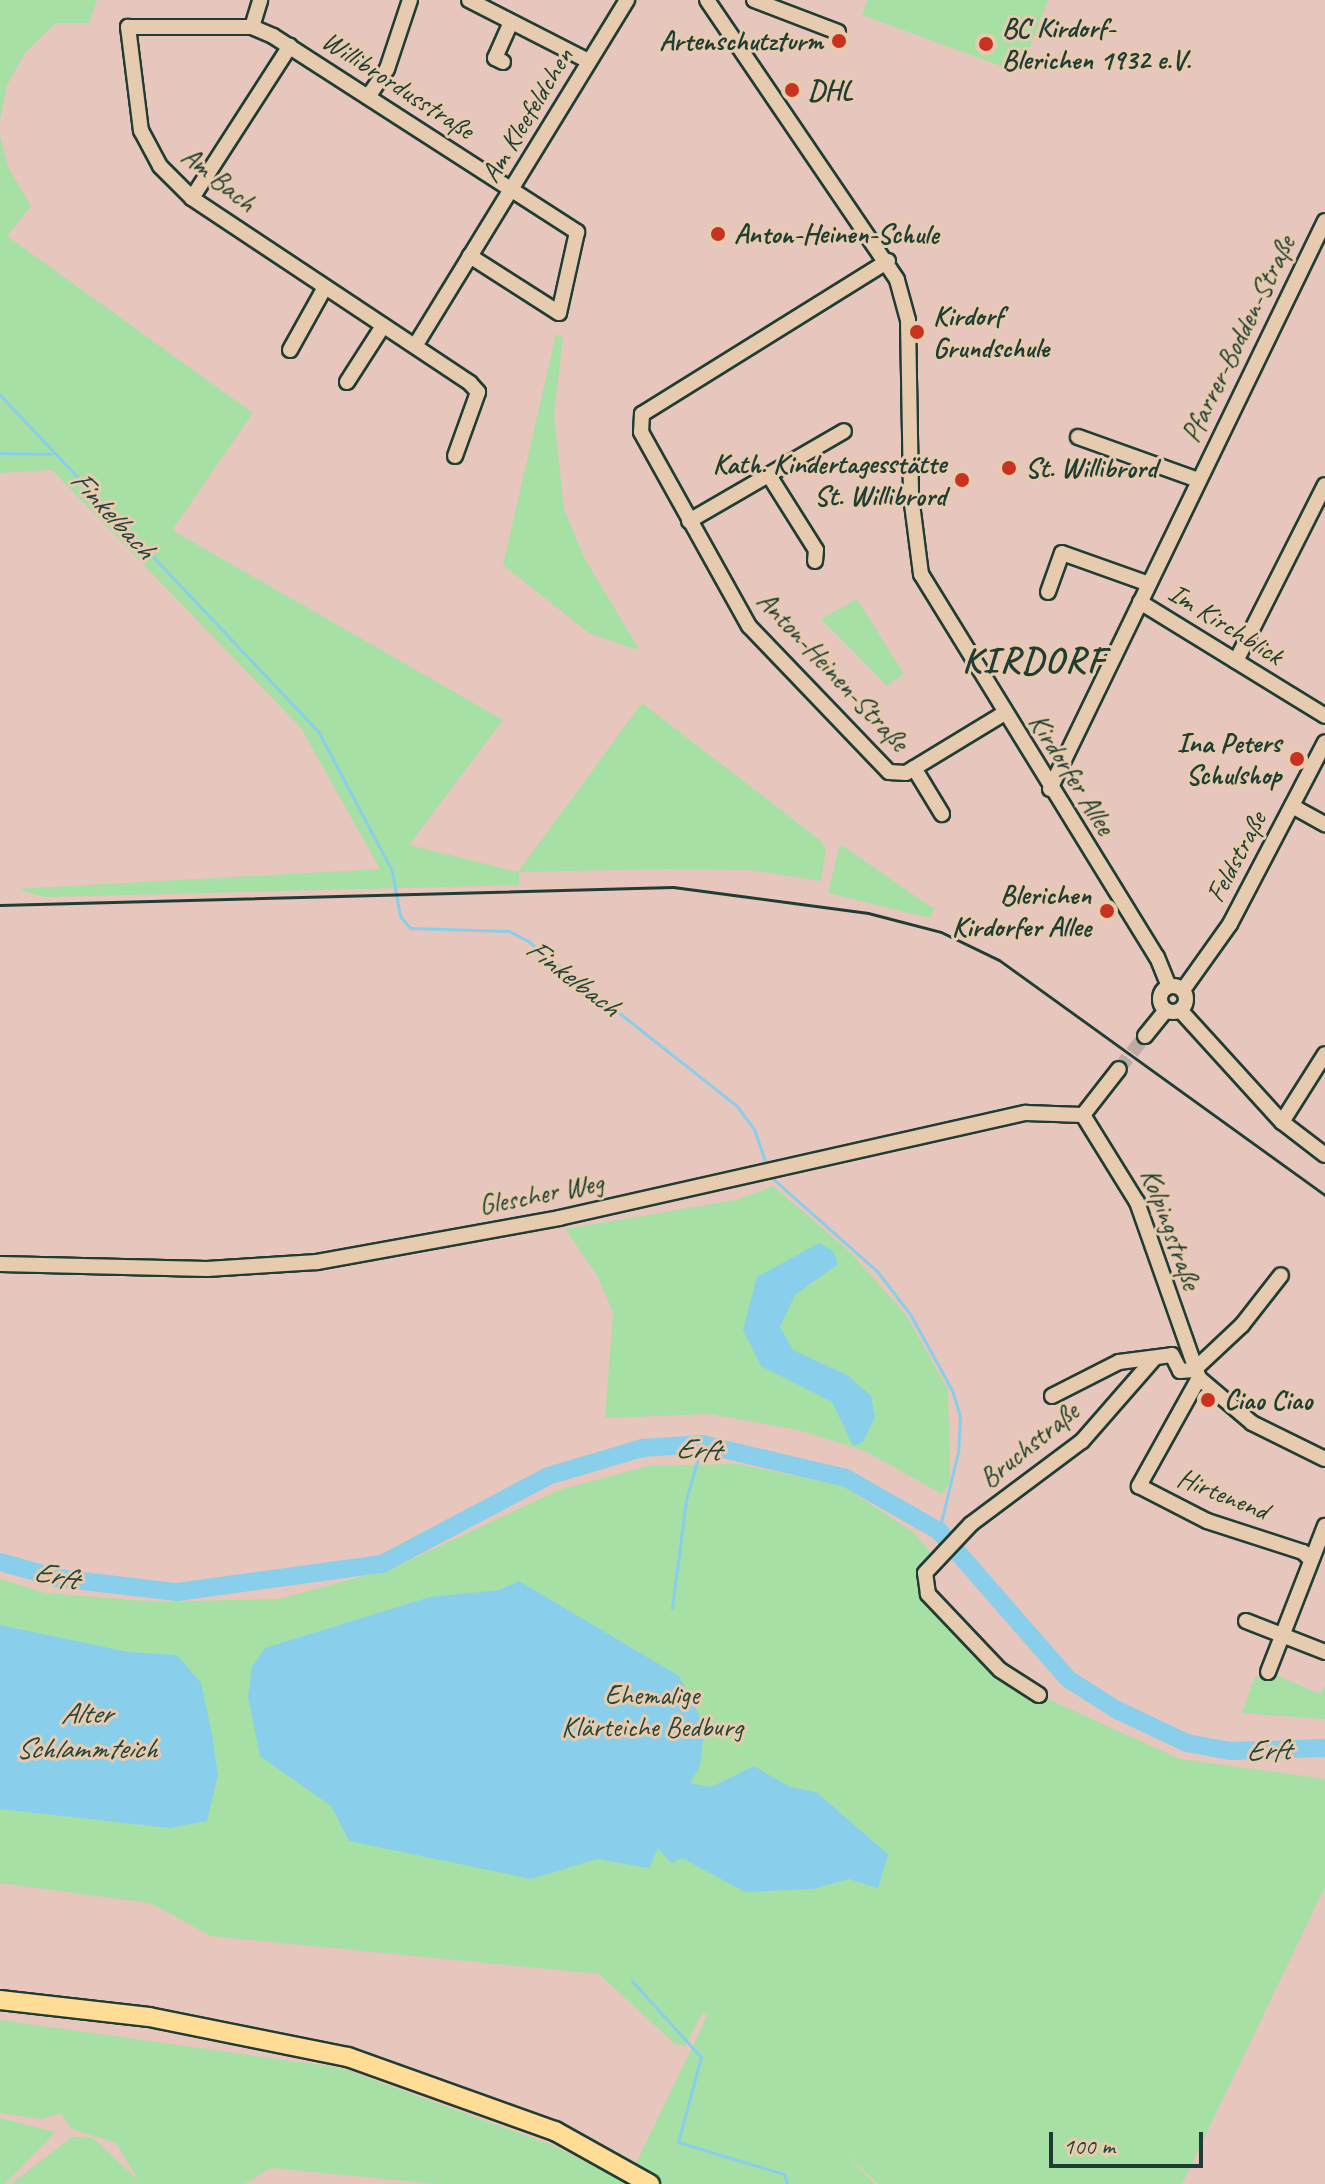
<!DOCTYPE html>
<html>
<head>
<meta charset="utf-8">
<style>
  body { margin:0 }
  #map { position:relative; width:1325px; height:2184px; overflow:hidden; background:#e6c6bd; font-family:Caveat,sans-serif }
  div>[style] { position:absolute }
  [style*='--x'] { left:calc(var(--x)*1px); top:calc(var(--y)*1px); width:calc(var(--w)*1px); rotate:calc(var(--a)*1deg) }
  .green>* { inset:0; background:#a7e0a4 }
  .water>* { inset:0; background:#89cfeb }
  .stream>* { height:3px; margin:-1.5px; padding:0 1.5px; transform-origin:1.5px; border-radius:1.5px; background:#89cfeb }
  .river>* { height:18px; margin:-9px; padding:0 9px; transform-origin:9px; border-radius:9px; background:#89cfeb }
  .minor-tunnel>* { height:14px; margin-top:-7px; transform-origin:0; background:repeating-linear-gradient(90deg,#beaba2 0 14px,transparent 0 21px) }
  .roads { filter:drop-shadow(2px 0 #1f3d34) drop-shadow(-2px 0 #1f3d34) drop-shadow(0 2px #1f3d34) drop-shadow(0 -2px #1f3d34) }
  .minor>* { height:14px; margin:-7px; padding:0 7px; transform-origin:7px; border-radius:7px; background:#e7cbae }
  .minor>.ring { margin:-7px; padding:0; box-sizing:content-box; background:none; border:14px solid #e7cbae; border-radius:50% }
  .major>* { height:18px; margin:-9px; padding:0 9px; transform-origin:9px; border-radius:9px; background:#ffdd96 }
  .rail>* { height:3px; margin:-1.5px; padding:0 1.5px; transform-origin:1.5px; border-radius:1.5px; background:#1f3d34 }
  .dots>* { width:22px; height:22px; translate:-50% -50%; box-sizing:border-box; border:4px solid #e7cbae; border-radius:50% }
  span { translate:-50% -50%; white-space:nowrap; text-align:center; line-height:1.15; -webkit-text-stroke:6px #e7cbae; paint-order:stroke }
  .poi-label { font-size:28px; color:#1f3d34; font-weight:700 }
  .left { translate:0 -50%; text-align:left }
  .right { translate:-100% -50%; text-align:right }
  .street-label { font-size:28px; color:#1f3d34 }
  .park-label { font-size:28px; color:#26453a }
  .water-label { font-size:30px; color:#24443d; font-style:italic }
  .district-label { font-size:36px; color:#1f3d34; font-weight:700; letter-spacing:2px }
  .scale { position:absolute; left:1049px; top:2132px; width:154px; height:36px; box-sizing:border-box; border:4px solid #1f3d34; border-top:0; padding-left:10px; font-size:24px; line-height:28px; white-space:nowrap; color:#1f3d34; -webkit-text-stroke:6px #e7cbae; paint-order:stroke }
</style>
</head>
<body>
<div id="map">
  <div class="green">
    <div style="clip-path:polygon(0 0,97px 0,89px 23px,56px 23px,25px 53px,7px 85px,0 120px)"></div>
    <div style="clip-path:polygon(867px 0,1048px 0,1020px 73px,862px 15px)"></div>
    <div style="clip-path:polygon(0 135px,8px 167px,31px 206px,7px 236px,253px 413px,172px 530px,503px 720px,409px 845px,518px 872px,642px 703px,820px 840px,826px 849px,821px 881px,750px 870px,664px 869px,519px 872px,519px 885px,44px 897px,17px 889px,380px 869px,301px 728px,52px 470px,0 473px)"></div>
    <div style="clip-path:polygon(556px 334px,563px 338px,554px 415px,564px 509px,585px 559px,640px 651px,589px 633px,503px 565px)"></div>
    <div style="clip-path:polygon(857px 599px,904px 674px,887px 686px,821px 619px)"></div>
    <div style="clip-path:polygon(840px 844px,934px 909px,930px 918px,828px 893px)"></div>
    <div style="clip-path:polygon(773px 1186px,851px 1253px,907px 1316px,948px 1390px,950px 1482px,942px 1494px,865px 1451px,798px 1430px,710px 1414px,605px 1418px,613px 1312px,597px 1275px,565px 1229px,736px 1200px)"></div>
    <div style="clip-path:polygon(738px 1464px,843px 1486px,914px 1533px,932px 1554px,916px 1581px,922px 1598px,1039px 1695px,1180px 1759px,1325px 1779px,1325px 1887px,1182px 2184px,878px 2184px,844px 2151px,874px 2184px,651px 2184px,631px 2174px,707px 2016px,703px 2012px,685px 2046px,675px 2044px,599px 1974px,211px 1936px,150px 1903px,0 1883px,0 1579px,46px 1593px,157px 1602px,278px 1599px,391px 1569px,559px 1490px,648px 1466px)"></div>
    <div style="clip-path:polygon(1274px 1674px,1320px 1694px,1325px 1686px,1325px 1719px,1242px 1713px,1255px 1676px,1270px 1682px)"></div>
    <div style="clip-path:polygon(0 2020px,341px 2068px,552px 2145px,629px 2184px,439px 2184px,271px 2168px,244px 2184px,11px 2184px,72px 2137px,93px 2138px,139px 2181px,116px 2143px,72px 2129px,60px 2113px,42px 2119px,0 2113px)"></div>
    <div style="clip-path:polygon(0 2118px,55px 2132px,5px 2184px,0 2184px)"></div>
  </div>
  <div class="water">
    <div style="clip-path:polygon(819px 1243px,833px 1251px,838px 1264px,795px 1295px,780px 1327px,793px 1350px,847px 1375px,871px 1396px,875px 1417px,863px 1442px,853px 1446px,832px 1402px,761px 1366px,743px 1330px,757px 1277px)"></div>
    <div style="clip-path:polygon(519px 1581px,679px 1676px,705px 1726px,700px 1766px,690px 1783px,711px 1787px,754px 1766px,790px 1787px,816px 1792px,888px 1854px,878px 1888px,849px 1879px,813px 1889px,745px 1892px,682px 1858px,671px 1863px,658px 1848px,649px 1868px,597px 1859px,531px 1879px,349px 1841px,331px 1806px,260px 1756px,248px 1697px,252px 1667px,265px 1648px,430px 1597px,499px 1590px)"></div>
    <div style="clip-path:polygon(0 1625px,128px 1652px,177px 1655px,201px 1683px,212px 1734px,218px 1775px,207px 1821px,169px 1828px,0 1809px)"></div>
  </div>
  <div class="stream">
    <div style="--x:0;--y:395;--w:463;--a:46.6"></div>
    <div style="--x:318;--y:731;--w:158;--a:62.1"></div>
    <div style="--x:392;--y:871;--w:46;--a:79.9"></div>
    <div style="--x:400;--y:916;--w:16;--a:50"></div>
    <div style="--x:410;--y:928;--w:99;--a:1.7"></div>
    <div style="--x:509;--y:931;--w:21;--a:28"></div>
    <div style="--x:528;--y:941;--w:266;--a:38.3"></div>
    <div style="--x:737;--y:1106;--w:29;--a:54"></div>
    <div style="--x:754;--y:1129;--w:39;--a:71"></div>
    <div style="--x:0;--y:453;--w:51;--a:1.1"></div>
    <div style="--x:771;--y:1177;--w:142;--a:41.6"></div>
    <div style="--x:877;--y:1271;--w:54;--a:52.5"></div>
    <div style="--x:910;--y:1314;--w:87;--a:61.1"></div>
    <div style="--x:952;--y:1390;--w:28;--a:73"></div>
    <div style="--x:960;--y:1417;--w:35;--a:93"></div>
    <div style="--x:958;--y:1452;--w:81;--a:103.5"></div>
    <div style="--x:672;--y:1608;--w:109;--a:-82.6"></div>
    <div style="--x:686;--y:1500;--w:58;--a:-74.1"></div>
    <div style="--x:632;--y:1981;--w:103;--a:47.8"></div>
    <div style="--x:701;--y:2057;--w:88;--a:105.1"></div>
    <div style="--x:678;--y:2142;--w:111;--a:16.8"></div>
    <div style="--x:784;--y:2174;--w:10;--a:73"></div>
  </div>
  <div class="river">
    <div style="--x:0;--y:1562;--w:59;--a:15.7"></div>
    <div style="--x:57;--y:1578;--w:121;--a:6.7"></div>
    <div style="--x:177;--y:1592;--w:207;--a:-7.8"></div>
    <div style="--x:382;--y:1564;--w:188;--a:-27.9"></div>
    <div style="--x:548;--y:1476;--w:98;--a:-16.6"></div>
    <div style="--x:642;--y:1448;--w:60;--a:-3.8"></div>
    <div style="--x:702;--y:1444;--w:148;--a:13.3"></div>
    <div style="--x:846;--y:1478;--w:107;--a:29.7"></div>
    <div style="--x:939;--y:1531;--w:196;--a:48.9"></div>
    <div style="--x:1068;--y:1679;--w:58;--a:32.3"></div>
    <div style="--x:1117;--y:1710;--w:77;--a:25.2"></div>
    <div style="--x:1187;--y:1743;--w:44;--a:10.5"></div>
    <div style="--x:1230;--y:1751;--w:95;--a:-1.8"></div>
  </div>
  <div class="minor-tunnel">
    <div style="--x:1119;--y:1069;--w:42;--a:-51.8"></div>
  </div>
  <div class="roads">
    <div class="minor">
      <div style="--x:469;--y:0;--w:134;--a:27.1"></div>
      <div style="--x:707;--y:0;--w:338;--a:55.8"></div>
      <div style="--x:897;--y:280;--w:41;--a:74.6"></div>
      <div style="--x:908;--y:320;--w:176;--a:89"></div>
      <div style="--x:911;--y:496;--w:79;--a:82.7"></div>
      <div style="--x:921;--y:574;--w:450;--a:58.4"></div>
      <div style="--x:1157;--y:957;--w:31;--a:68"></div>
      <div style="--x:754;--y:0;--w:90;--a:20.9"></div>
      <div style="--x:252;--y:27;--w:28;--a:-73"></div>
      <div style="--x:503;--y:62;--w:9;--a:-153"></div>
      <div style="--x:495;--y:58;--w:39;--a:-66"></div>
      <div style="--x:368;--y:97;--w:34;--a:-56"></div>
      <div style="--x:387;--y:69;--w:73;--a:-71.6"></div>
      <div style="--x:192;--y:198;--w:181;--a:-57.2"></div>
      <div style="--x:888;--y:261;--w:290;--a:148.1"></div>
      <div style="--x:642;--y:414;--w:18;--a:93"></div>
      <div style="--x:641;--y:432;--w:222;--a:60.9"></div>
      <div style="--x:749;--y:626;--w:202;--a:46.2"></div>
      <div style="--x:889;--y:772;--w:17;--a:3"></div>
      <div style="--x:906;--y:773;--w:114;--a:-31.3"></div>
      <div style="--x:415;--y:346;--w:406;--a:-58.5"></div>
      <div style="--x:290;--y:350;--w:72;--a:-60.9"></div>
      <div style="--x:347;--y:382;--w:67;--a:-57.3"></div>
      <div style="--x:1078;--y:437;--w:127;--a:19.7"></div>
      <div style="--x:455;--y:456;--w:68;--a:-70.2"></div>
      <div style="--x:478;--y:392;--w:12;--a:-132"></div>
      <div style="--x:470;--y:383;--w:334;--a:-146.4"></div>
      <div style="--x:192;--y:198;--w:45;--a:-135"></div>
      <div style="--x:160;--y:166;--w:40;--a:-118"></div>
      <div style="--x:141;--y:131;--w:105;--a:-97.1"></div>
      <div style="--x:128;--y:27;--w:124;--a:0"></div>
      <div style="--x:252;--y:27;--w:23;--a:23"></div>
      <div style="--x:273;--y:36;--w:362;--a:32.8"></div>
      <div style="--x:577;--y:232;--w:83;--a:102.5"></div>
      <div style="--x:559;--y:313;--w:106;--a:-147.4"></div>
      <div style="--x:770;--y:477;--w:86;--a:57.8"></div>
      <div style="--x:816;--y:550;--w:11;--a:95"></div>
      <div style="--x:689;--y:521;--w:179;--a:-30.1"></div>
      <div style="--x:1048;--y:592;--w:41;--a:-70.3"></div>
      <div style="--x:1062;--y:553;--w:92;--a:19.6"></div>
      <div style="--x:1140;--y:602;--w:217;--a:31.6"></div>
      <div style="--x:1236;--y:661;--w:197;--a:-63.2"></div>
      <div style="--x:914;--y:768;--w:54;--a:58.7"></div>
      <div style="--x:1050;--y:789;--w:631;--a:-64.17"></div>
      <div style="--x:1292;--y:806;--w:38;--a:29"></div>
      <div class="ring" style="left:1160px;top:986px;width:12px;height:12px"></div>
      <div style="--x:1183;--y:990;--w:81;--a:-54.5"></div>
      <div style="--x:1230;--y:924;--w:205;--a:-62.4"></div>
      <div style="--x:1180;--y:1010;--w:151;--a:47.7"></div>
      <div style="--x:1282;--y:1122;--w:54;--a:37.5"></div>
      <div style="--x:1145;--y:1036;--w:33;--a:-51"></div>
      <div style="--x:1083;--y:1115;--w:102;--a:58.2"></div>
      <div style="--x:1137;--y:1202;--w:187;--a:70.6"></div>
      <div style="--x:1199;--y:1378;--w:70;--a:40.3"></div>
      <div style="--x:1252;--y:1423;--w:81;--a:26.3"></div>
      <div style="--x:1083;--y:1115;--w:58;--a:-52"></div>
      <div style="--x:1282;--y:1122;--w:80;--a:-57.7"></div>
      <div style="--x:0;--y:1264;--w:207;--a:1.4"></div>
      <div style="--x:207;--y:1269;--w:110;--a:-3.6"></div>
      <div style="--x:317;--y:1262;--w:246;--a:-10.3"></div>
      <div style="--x:559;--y:1218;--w:479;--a:-12.7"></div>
      <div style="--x:1026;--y:1113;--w:57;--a:2"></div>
      <div style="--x:1199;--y:1378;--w:124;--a:119.1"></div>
      <div style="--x:1139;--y:1486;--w:76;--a:27.2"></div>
      <div style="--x:1207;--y:1521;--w:101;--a:17.9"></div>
      <div style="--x:1303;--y:1552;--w:11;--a:45"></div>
      <div style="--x:1052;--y:1396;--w:75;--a:-26.9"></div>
      <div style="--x:1119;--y:1362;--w:53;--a:-7.5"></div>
      <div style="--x:1172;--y:1355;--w:18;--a:63"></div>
      <div style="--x:1180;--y:1371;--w:14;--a:-4"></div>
      <div style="--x:1194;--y:1370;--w:66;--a:-43.2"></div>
      <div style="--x:1242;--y:1325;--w:63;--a:-52"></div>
      <div style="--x:1246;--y:1621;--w:85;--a:21.4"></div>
      <div style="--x:1268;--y:1672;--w:157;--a:-68.7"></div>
      <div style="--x:1039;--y:1695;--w:46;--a:-147.3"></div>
      <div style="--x:1000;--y:1670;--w:105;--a:-133.5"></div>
      <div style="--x:928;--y:1594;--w:21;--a:-98"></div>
      <div style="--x:925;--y:1573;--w:67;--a:-46.8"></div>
      <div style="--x:971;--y:1524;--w:139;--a:-36.8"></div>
      <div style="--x:1082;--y:1441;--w:108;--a:-48.8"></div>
    </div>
    <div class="major">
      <div style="--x:0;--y:2000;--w:150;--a:6.5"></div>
      <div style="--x:149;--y:2017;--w:203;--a:11.4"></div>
      <div style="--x:348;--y:2057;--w:220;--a:19.7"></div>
      <div style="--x:555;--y:2131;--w:109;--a:29.2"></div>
    </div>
  </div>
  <div class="rail">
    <div style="--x:0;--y:905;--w:673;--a:-1.53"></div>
    <div style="--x:673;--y:887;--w:197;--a:7.6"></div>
    <div style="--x:868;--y:913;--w:75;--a:14.6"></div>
    <div style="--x:941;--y:932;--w:64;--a:25.8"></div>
    <div style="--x:999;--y:960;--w:402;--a:35.8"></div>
  </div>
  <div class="dots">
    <div style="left:839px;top:41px;background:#c8321e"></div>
    <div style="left:986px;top:44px;background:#c8321e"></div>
    <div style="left:792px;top:90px;background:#c8321e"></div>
    <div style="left:718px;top:234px;background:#c8321e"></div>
    <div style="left:917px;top:332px;background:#c8321e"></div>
    <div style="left:1009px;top:468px;background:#c8321e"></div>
    <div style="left:962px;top:480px;background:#c8321e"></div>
    <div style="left:1297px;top:759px;background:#c8321e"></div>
    <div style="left:1107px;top:911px;background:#c8321e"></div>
    <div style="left:1208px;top:1400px;background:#c8321e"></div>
  </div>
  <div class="poi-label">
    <span class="left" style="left:1002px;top:44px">BC Kirdorf-<br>Blerichen 1932 e.V.</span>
    <span class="right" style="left:823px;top:41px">Artenschutzturm</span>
    <span class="left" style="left:808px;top:90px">DHL</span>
    <span class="left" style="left:734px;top:234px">Anton-Heinen-Schule</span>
    <span class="left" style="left:933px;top:332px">Kirdorf<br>Grundschule</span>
    <span class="right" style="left:946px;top:480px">Kath. Kindertagesstätte<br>St. Willibrord</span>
    <span class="left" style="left:1025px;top:468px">St. Willibrord</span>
    <span class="right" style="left:1281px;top:759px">Ina Peters<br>Schulshop</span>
    <span class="right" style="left:1091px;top:911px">Blerichen<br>Kirdorfer Allee</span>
    <span class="left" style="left:1224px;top:1400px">Ciao Ciao</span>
  </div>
  <div class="street-label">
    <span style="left:398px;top:85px;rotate:33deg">Willibrordusstraße</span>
    <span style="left:527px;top:115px;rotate:-59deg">Am Kleefeldchen</span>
    <span style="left:219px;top:179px;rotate:39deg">Am Bach</span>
    <span style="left:1238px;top:339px;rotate:-64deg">Pfarrer-Bodden-Straße</span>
    <span style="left:1226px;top:624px;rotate:32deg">Im Kirchblick</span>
    <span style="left:833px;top:671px;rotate:47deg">Anton-Heinen-Straße</span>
    <span style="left:1072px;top:774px;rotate:58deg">Kirdorfer Allee</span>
    <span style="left:1236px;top:857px;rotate:-62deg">Feldstraße</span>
    <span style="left:541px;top:1194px;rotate:-11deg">Glescher Weg</span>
    <span style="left:1171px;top:1229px;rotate:70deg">Kolpingstraße</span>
    <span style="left:1029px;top:1445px;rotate:-39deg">Bruchstraße</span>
    <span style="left:1223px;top:1494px;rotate:22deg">Hirtenend</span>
  </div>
  <div class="park-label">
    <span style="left:652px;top:1711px">Ehemalige<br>Klärteiche Bedburg</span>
  </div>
  <div class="water-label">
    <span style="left:113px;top:514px;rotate:47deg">Finkelbach</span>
    <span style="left:573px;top:977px;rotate:37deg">Finkelbach</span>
    <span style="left:698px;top:1449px;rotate:4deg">Erft</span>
    <span style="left:56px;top:1575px;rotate:12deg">Erft</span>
    <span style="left:86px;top:1730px">Alter<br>Schlammteich</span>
    <span style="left:1268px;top:1750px;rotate:-2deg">Erft</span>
  </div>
  <div class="district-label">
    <span style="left:1034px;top:661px">KIRDORF</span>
  </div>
  <div class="scale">100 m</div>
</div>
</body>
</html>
